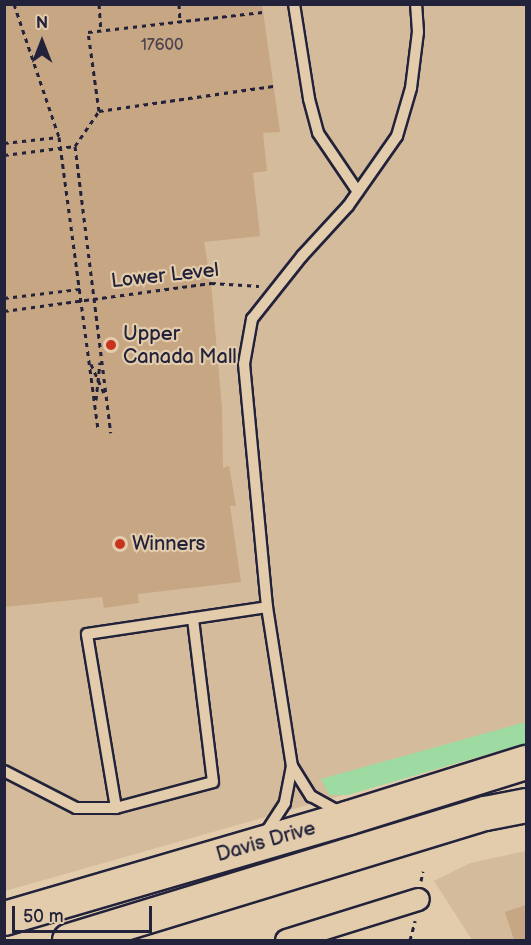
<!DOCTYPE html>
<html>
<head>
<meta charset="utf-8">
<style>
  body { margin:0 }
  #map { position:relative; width:531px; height:945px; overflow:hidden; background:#e3ccac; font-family:"Balsamiq Sans",sans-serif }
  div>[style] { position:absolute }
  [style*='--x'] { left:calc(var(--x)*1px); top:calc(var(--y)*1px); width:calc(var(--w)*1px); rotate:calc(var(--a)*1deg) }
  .built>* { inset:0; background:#d4bb9c }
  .green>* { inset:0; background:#9edba2 }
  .building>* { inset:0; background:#c7a683 }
  .path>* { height:3px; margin-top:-1.5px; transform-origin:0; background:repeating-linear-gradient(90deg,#22223b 0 4.5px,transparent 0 9px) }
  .roads { filter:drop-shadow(2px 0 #22223b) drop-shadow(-2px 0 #22223b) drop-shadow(0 2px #22223b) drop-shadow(0 -2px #22223b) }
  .service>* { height:10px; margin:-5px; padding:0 5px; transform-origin:5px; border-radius:5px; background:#e3ccac }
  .minor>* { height:21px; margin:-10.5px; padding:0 10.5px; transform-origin:10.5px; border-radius:10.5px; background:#e3ccac }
  .primary>* { height:33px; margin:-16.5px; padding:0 16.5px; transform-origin:16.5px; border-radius:16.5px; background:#e3ccac }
  .dots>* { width:16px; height:16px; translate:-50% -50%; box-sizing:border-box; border:3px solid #e3ccac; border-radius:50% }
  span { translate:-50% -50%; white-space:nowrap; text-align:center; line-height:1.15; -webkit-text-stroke:4.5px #e3ccac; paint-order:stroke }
  .number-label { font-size:16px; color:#4b434d }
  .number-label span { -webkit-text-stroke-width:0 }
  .street-label { font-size:20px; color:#22223b }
  .poi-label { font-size:20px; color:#22223b }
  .left { translate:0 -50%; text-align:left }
  .frame { position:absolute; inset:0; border:6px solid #22223b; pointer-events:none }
  .north { position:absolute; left:12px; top:12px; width:60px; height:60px; -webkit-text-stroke:4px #e3ccac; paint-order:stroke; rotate:0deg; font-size:16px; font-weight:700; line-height:24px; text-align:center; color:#22223b }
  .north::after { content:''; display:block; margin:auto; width:21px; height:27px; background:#22223b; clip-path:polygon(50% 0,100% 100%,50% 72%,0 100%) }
  .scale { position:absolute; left:12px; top:906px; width:140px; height:27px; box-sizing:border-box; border:3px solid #22223b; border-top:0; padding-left:8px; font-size:18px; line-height:21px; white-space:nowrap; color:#22223b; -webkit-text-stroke:4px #e3ccac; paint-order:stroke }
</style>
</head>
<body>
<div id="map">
  <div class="built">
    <div style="clip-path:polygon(5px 5px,526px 5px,526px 743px,5px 891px)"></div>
    <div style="clip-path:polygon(526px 851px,526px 940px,472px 940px,434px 881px,470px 863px)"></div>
  </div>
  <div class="green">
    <div style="clip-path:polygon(526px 722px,526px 743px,348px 795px,329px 795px,321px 779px)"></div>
  </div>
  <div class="building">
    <div style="clip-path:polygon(4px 4px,262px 4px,280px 132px,263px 133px,267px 171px,253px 173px,260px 236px,204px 242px,211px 283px,222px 408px,223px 468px,229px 466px,236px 506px,230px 506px,241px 582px,138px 594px,139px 603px,104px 608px,102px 597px,4px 607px)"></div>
    <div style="clip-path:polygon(526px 905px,526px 940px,514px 940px,505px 912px)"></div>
  </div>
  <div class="path">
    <div style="--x:14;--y:4;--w:140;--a:71.3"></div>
    <div style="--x:59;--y:137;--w:296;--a:82.4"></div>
    <div style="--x:99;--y:4;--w:27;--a:86"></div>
    <div style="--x:179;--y:4;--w:17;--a:87"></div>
    <div style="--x:99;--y:111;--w:176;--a:-8.2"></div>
    <div style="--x:4;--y:143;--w:55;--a:-6.2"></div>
    <div style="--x:75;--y:146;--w:42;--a:-55.6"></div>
    <div style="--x:99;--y:111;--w:80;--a:-97.9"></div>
    <div style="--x:88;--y:32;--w:176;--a:-6.5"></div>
    <div style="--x:4;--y:155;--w:72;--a:-7.2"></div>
    <div style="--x:75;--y:146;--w:289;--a:82.9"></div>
    <div style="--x:4;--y:298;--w:77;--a:-6.8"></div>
    <div style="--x:4;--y:311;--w:209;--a:-7.7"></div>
    <div style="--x:211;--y:283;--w:48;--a:3.6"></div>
    <div style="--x:91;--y:364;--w:35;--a:66"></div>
    <div style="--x:96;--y:400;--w:38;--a:-84"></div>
    <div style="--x:421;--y:881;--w:10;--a:-79"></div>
    <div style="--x:410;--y:940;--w:20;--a:-75"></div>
  </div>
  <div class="roads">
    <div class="service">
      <div style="--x:294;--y:4;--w:96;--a:81"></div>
      <div style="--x:309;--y:99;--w:35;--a:75"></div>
      <div style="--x:318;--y:133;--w:71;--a:55.9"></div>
      <div style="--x:267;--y:607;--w:244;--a:-95.4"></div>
      <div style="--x:244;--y:364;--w:46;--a:-79.9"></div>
      <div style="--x:252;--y:319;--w:80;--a:-51.6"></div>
      <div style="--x:302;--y:256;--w:68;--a:-47.4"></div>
      <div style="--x:348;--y:206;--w:85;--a:-55"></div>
      <div style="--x:397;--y:136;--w:50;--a:-73.7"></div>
      <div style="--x:411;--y:88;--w:56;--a:-82.9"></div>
      <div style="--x:418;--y:32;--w:28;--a:-94"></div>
      <div style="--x:292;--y:766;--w:36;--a:58"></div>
      <div style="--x:311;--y:796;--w:33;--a:29"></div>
      <div style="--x:4;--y:771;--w:81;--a:27.2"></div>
      <div style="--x:76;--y:808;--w:40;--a:0"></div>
      <div style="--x:116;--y:808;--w:176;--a:-99.5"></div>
      <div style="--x:87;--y:634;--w:182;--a:-8.5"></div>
      <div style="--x:267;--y:607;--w:161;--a:81.1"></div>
      <div style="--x:292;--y:766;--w:38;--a:101"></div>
      <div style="--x:285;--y:803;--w:37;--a:123"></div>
      <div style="--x:116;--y:808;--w:100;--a:-15"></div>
      <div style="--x:213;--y:782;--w:165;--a:-97"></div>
    </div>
    <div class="minor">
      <div style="--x:286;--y:940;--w:138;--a:-17.3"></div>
    </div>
    <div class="primary">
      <div style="--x:4;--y:918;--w:359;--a:-16.3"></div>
      <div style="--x:349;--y:817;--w:185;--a:-17.3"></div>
      <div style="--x:69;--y:940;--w:435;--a:-17"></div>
      <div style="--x:485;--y:813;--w:42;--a:-11"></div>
    </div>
  </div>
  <div class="dots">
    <div style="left:111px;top:345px;background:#c8321e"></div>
    <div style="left:120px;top:544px;background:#c8321e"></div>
  </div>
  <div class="number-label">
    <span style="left:162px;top:46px">17600</span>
  </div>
  <div class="street-label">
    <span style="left:165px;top:276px;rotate:-6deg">Lower Level</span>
    <span style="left:266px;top:842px;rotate:-16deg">Davis Drive</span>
  </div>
  <div class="poi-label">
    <span class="left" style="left:123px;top:346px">Upper<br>Canada Mall</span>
    <span class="left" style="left:132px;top:544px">Winners</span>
  </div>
  <div class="frame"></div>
  <div class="north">N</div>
  <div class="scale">50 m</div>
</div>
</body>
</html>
